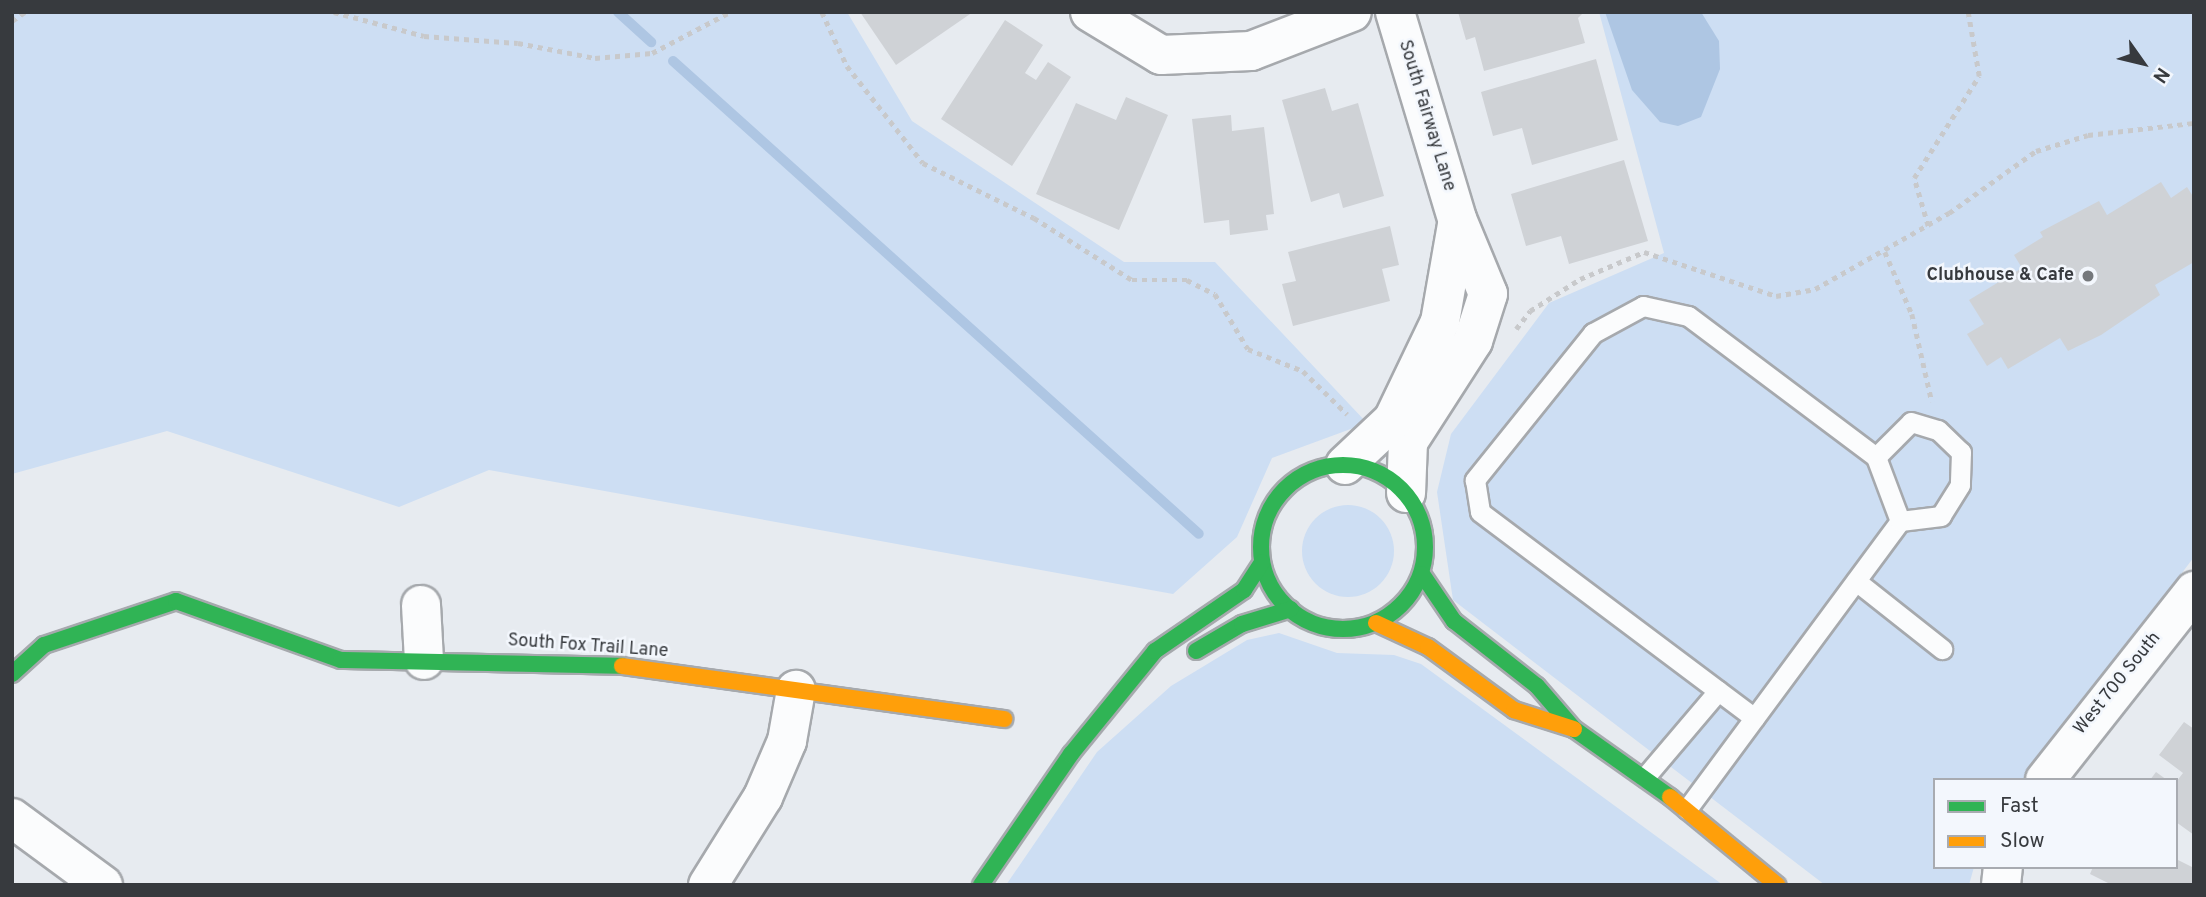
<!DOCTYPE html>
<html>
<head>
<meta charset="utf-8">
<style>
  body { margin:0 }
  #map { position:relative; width:2206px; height:897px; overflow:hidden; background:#e7ebf0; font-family:Overpass,sans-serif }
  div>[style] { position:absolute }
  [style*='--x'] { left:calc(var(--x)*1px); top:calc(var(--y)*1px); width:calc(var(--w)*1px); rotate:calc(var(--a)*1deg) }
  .green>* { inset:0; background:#cddef3 }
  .round { border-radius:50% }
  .water>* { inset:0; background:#aec6e3 }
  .stream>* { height:10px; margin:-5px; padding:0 5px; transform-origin:5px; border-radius:5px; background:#aec6e3 }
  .building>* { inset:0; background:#cfd2d6 }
  .path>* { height:4.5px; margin-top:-2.25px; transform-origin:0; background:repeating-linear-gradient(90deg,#c8c9cb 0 5px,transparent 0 10px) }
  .roads { filter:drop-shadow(2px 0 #a6a9ad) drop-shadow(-2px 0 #a6a9ad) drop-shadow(0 2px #a6a9ad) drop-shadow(0 -2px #a6a9ad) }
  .lane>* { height:19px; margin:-9.5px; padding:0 9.5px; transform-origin:9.5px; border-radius:9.5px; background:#fbfcfd }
  .street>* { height:38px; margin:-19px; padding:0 19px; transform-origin:19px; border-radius:19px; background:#fbfcfd }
  .fast>* { height:16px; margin:-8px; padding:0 8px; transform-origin:8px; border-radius:8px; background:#30b455 }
  .fast>.ring { margin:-8px; padding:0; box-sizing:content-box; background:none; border:16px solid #30b455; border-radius:50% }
  .slow>* { height:16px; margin:-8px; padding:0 8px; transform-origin:8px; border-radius:8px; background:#ff9f0a }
  .dots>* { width:19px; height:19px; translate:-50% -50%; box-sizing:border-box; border:4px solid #f3f7fd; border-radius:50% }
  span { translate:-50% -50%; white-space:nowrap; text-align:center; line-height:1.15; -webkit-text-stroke:5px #f3f7fd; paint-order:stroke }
  .street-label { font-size:18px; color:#373a3e }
  .poi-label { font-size:18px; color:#373a3e; font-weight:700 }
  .right { translate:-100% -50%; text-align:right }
  .frame { position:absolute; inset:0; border:14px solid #373a3e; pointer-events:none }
  .legend { position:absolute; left:1933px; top:778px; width:245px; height:91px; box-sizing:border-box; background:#f3f7fd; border:2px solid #a8abb1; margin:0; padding:9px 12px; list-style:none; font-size:21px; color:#373a3e }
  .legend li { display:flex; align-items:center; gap:14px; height:35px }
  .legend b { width:35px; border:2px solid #a8abb1 }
  .north { position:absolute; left:2108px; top:28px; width:70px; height:70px; -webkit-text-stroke:5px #f3f7fd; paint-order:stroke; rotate:124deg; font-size:19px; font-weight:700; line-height:28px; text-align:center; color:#373a3e }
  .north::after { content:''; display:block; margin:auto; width:24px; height:32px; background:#373a3e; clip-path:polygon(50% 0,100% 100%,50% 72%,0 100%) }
</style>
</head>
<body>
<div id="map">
  <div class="green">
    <div style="clip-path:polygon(12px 12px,847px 12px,912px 121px,1124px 262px,1215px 262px,1367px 423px,1272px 458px,1237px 537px,1173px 594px,489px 470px,399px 507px,167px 431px,12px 474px)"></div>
    <div style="clip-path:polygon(1599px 12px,2194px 12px,2194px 557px,2025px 780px,1935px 780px,1935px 867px,1974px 867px,1969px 885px,1825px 885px,1453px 600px,1437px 492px,1451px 434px,1549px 303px,1664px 253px)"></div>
    <div class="round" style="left:1302px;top:505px;width:92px;height:92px"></div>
    <div style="clip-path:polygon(1279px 633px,1337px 653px,1394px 655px,1421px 664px,1723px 885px,1006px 885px,1097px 752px,1171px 686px,1247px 640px)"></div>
  </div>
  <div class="water">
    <div style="clip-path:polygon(1605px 12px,1701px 12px,1719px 41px,1720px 69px,1701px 117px,1678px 126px,1660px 122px,1632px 90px)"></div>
  </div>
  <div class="stream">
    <div style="--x:618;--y:12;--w:45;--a:42.3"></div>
    <div style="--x:673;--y:61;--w:707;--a:41.96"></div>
  </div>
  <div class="building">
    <div style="clip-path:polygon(860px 12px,973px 12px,896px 65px)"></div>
    <div style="clip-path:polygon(1458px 12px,1584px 12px,1578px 18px,1585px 43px,1484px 71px,1475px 37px,1466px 40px)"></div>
    <div style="clip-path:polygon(1005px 20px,1043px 45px,1025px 73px,1036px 80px,1048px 62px,1071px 77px,1012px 166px,941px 119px)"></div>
    <div style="clip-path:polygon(1596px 59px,1618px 140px,1532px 165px,1522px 128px,1493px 136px,1481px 92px)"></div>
    <div style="clip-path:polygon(1325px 88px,1332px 111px,1358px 103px,1384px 196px,1343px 208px,1339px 193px,1311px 202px,1282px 100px)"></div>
    <div style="clip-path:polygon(1126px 97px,1168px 115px,1119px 230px,1036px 194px,1076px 103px,1116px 120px)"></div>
    <div style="clip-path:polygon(1231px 115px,1232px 131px,1264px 127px,1274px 214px,1266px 215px,1268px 230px,1230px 235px,1229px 220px,1204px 223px,1192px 119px)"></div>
    <div style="clip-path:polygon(1624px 160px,1648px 241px,1569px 264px,1561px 236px,1526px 246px,1511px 194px)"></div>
    <div style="clip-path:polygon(2161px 182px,2171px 198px,2187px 187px,2194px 198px,2194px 262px,2155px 285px,2160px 295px,2101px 335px,2068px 351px,2060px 338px,2008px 369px,2001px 357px,1987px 366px,1967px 334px,1984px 324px,1969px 300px,2022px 268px,2014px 255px,2043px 237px,2040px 232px,2099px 201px,2107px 215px)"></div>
    <div style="clip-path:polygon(1390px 226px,1399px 265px,1382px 269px,1390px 301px,1293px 326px,1282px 284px,1296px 281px,1288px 252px)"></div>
    <div style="clip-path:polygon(2184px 722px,2194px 729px,2194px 835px,2176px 822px,2176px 782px,2183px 773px,2159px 755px)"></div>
    <div style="clip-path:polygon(2156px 772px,2167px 780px,2150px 780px)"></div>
    <div style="clip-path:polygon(2176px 859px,2194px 868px,2194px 885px,2112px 885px,2090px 874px,2093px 867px,2176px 867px)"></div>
  </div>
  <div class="path">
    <div style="--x:334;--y:12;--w:93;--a:14.9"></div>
    <div style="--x:424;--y:36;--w:94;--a:4.3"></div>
    <div style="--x:518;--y:43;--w:78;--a:11"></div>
    <div style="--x:595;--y:58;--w:57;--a:-5"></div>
    <div style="--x:652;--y:53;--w:88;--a:-27.7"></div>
    <div style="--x:822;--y:12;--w:60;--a:65.2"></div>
    <div style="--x:847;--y:66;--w:123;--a:51.9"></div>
    <div style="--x:923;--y:163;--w:124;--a:26.4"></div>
    <div style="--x:1034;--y:218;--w:116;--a:32.3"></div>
    <div style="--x:1132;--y:280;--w:55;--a:0"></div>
    <div style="--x:1187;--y:280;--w:31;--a:27"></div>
    <div style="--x:1215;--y:294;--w:64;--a:59"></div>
    <div style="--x:1248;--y:349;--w:59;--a:21.8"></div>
    <div style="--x:1303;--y:371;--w:62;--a:44.3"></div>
    <div style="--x:12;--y:21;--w:16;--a:-35"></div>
    <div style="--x:1928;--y:226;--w:50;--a:-106.3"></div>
    <div style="--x:1914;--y:178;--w:121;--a:-57.5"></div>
    <div style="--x:1979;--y:76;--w:65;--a:-99.8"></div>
    <div style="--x:1885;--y:252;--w:68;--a:66.5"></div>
    <div style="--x:1912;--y:314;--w:90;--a:77.2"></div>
    <div style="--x:1516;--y:329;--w:23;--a:-52"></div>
    <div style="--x:1530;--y:311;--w:59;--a:-32.6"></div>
    <div style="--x:1580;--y:279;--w:69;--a:-22.9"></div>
    <div style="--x:1644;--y:252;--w:139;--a:18.4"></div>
    <div style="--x:1776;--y:296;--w:40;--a:-10"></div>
    <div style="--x:1815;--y:289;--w:154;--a:-29.6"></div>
    <div style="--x:1949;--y:213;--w:107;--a:-35.5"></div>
    <div style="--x:2036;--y:151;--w:54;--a:-17.1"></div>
    <div style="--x:2088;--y:135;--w:107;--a:-6.5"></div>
  </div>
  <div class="roads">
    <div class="lane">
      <div style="--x:1876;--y:457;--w:49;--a:-45"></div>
      <div style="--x:1911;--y:422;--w:28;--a:17"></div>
      <div style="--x:1938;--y:430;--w:32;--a:44"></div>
      <div style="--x:1961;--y:452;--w:33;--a:92"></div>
      <div style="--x:1960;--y:485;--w:36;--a:122"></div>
      <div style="--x:1941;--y:516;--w:41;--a:173"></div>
      <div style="--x:1856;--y:581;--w:110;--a:38.3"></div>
      <div style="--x:1645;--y:777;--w:113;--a:-49.7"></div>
      <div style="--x:1687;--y:809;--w:358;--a:-53.5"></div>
      <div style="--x:1900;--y:521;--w:68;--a:-110.6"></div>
      <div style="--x:1876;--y:457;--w:235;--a:-143.1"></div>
      <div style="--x:1688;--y:316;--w:46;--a:-167.5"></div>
      <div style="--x:1643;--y:306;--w:57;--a:151.6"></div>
      <div style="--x:1593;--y:333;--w:189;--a:128.8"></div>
      <div style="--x:1475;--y:480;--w:32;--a:81"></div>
      <div style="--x:1480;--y:512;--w:343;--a:36.9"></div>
    </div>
    <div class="street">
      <div style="--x:1090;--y:12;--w:83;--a:31.2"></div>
      <div style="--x:1161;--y:55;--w:90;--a:-2.5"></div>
      <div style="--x:1251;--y:51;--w:108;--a:-21.1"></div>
      <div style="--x:1395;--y:12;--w:216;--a:73.3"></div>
      <div style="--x:1457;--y:219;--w:81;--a:67.5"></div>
      <div style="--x:1488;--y:294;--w:49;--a:107.7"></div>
      <div style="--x:1473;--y:341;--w:120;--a:122.8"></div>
      <div style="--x:1408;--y:442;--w:51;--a:92.2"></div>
      <div style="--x:1345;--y:465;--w:66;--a:-43.2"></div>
      <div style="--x:1393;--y:420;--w:109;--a:-64.4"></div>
      <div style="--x:1440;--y:322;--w:98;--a:-80.1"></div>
      <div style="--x:421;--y:605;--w:55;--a:86.9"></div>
      <div style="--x:2045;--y:780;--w:241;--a:-51.7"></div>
      <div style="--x:12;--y:818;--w:113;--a:36.4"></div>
      <div style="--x:708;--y:885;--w:104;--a:-58"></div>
      <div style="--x:763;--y:797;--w:61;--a:-66.8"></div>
      <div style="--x:787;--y:741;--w:52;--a:-80"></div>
      <div style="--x:2001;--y:885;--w:18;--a:-84"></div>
    </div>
    <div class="fast">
      <div class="ring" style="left:1261px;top:465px;width:148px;height:148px"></div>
      <div style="--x:1422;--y:574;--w:57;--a:55.8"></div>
      <div style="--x:1454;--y:621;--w:105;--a:38.1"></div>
      <div style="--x:1537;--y:686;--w:57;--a:49.3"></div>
      <div style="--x:1574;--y:729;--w:118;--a:35.3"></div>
      <div style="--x:1196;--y:651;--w:53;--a:-30.4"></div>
      <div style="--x:1242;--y:624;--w:51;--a:-17"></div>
      <div style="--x:12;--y:674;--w:43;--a:-42.2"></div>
      <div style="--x:44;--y:645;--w:139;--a:-18.4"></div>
      <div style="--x:176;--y:601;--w:175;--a:19.7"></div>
      <div style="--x:341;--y:660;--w:281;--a:1.2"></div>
      <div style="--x:981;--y:885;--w:159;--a:-55.5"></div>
      <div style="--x:1071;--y:754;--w:133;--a:-50.8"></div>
      <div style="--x:1155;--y:651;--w:108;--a:-34.4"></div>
      <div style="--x:1244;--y:590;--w:33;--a:-57"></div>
    </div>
    <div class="slow">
      <div style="--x:1376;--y:623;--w:57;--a:24.8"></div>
      <div style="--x:1428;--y:647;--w:107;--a:36.2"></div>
      <div style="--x:1514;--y:710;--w:63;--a:17.6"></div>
      <div style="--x:622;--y:666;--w:386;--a:7.9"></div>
      <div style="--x:1670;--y:797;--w:139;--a:39.4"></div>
    </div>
  </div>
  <div class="dots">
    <div style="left:2088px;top:276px;background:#75787c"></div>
  </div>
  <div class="street-label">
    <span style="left:1426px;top:116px;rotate:73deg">South Fairway Lane</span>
    <span style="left:588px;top:647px;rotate:4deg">South Fox Trail Lane</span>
    <span style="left:2118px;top:684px;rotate:-51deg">West 700 South</span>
  </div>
  <div class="poi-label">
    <span class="right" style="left:2074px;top:276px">Clubhouse &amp; Cafe</span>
  </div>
  <div class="frame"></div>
  <ul class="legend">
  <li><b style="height:9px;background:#30b455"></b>Fast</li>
  <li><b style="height:9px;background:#ff9f0a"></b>Slow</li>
  </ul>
  <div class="north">N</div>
</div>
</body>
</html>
